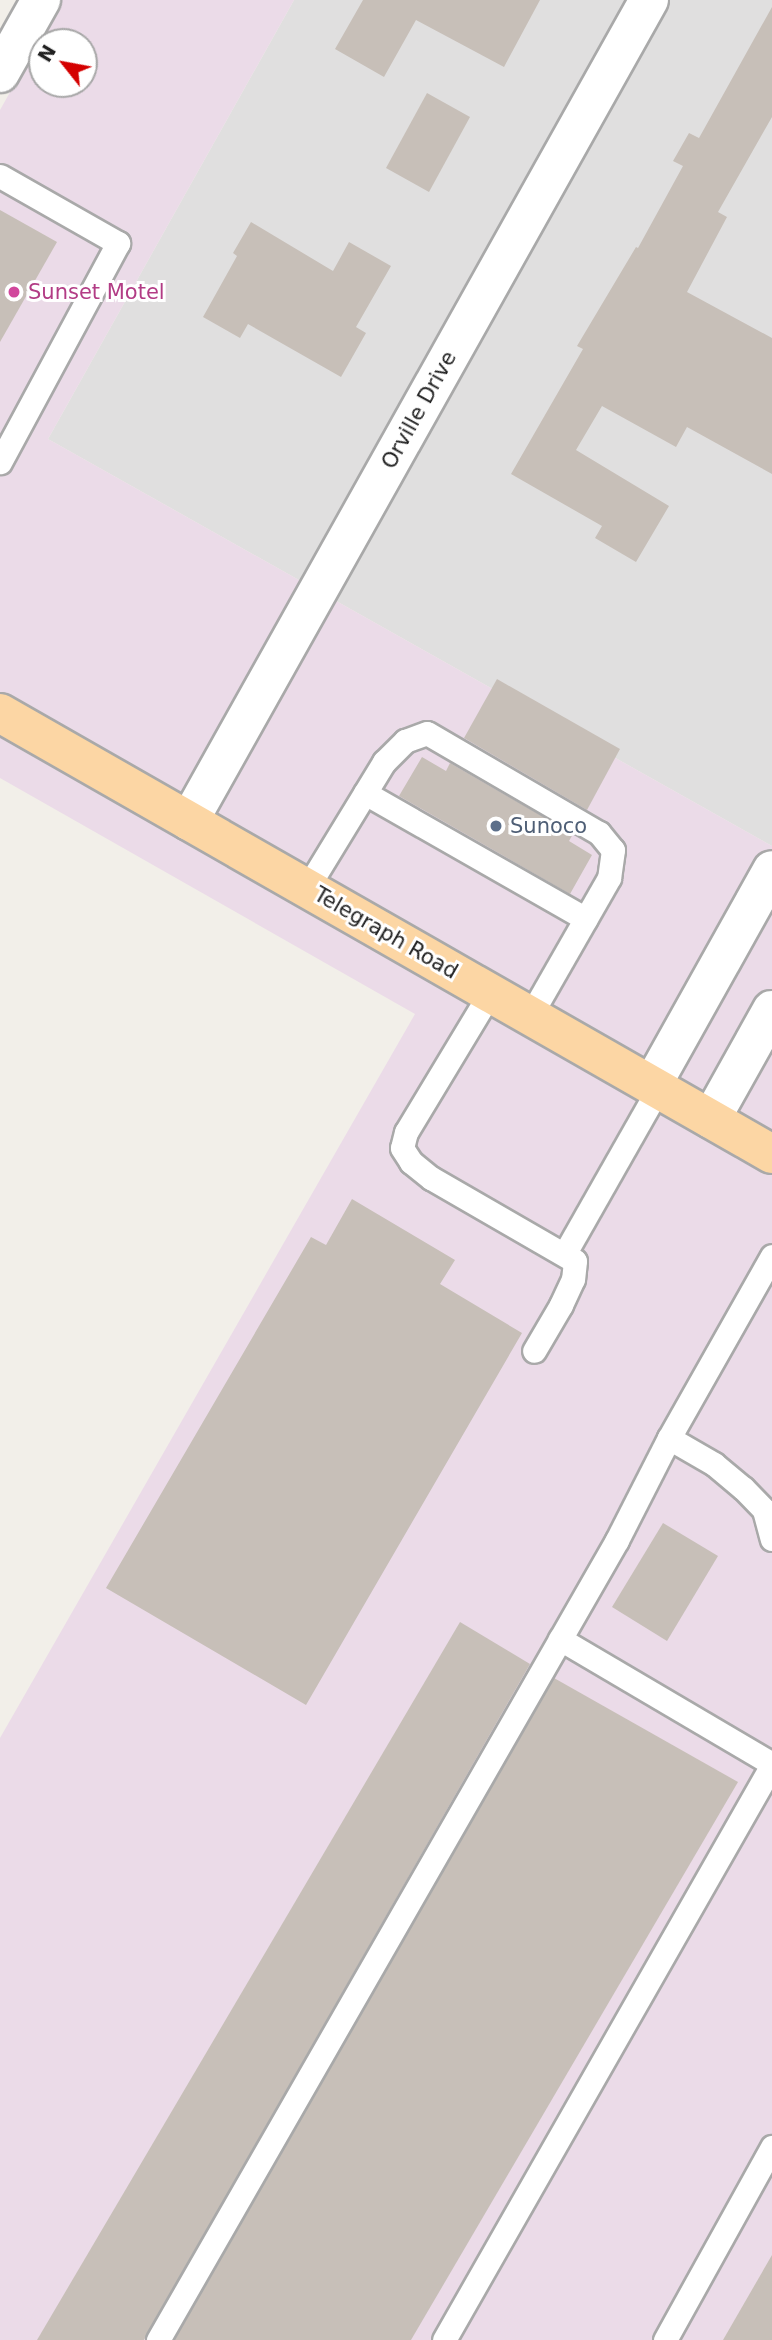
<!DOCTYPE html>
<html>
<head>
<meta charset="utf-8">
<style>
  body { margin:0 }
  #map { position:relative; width:772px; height:2340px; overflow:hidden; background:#f2efe9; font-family:"DejaVu Sans",sans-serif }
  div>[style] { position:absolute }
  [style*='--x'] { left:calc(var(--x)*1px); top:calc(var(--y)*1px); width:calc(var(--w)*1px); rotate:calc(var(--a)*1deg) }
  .residential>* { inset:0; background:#e0dfdf }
  .industrial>* { inset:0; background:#ebdbe8 }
  .building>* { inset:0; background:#c7bfb8 }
  .roads { filter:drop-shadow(2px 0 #a9a9a9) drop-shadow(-2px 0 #a9a9a9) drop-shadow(0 2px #a9a9a9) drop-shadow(0 -2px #a9a9a9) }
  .service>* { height:23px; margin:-11.5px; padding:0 11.5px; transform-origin:11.5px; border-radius:11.5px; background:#fff }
  .minor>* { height:38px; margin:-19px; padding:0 19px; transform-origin:19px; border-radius:19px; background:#fff }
  .primary>* { height:38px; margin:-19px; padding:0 19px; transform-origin:19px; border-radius:19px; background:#fcd6a4 }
  .dots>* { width:19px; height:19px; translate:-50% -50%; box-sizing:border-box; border:4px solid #fff; border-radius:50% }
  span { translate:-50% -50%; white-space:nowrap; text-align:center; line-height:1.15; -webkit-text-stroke:6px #fff; paint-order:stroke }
  .hotel-label { font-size:21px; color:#b23c85 }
  .left { translate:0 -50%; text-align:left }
  .street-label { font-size:21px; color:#222 }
  .service-label { font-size:21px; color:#4e5e75 }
  .north { position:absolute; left:28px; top:28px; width:70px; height:70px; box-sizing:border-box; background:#fff; border:2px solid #a7a7a7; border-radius:50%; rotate:301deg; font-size:19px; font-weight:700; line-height:28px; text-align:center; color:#222 }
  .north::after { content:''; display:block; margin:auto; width:24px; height:32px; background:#d40000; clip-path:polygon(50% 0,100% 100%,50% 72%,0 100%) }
</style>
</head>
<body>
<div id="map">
  <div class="residential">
    <div style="clip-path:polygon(294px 0,772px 0,772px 846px,48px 439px)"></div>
  </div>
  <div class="industrial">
    <div style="clip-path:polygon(evenodd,62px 0,294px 0,48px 439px,772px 846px,772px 2340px,0 2340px,0 1738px,415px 1014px,0 778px,0 110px,62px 0,42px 42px,84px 42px,84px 84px,42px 84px,42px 42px)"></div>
  </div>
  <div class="building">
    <div style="clip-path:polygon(363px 0,540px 0,504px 67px,416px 20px,384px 77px,335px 49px)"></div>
    <div style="clip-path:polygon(772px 7px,772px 117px,718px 212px,727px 217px,687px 292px,772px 338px,772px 474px,687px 427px,676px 447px,602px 406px,576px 450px,669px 506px,636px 562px,595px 538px,602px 526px,511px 474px,583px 349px,577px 346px,636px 247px,638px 248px,683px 166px,673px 161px,689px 133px,699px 138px)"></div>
    <div style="clip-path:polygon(427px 93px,470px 117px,429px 192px,386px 168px)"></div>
    <div style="clip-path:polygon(0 210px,57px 242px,0 342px)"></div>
    <div style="clip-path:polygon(251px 222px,333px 271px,349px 242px,391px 266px,356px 327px,366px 333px,341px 377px,248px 324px,240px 338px,203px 317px,237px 256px,233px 253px)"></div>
    <div style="clip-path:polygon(497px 679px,620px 749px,587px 810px,464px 738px)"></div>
    <div style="clip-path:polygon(422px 757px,446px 771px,450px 763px,573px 834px,569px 841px,592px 855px,570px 894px,399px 796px)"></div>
    <div style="clip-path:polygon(352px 1199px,455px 1260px,440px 1284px,522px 1333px,306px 1705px,106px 1588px,311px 1237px,326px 1245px)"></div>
    <div style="clip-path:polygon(663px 1523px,718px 1556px,667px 1641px,612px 1607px)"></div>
    <div style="clip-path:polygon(460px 1622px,530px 1664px,144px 2340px,37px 2340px)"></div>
    <div style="clip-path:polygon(554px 1678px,738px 1782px,411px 2340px,174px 2340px)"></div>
    <div style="clip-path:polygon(772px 2255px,772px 2340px,723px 2340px)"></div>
  </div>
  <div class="roads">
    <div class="service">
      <div style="--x:0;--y:176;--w:136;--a:29.6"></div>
      <div style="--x:118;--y:243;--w:249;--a:118.3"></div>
      <div style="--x:365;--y:793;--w:254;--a:29.7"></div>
      <div style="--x:307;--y:888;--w:148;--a:-58.6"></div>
      <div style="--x:384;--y:762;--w:30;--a:-45"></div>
      <div style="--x:405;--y:741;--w:23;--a:-20"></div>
      <div style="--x:427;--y:733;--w:199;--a:30.2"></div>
      <div style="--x:599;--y:833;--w:22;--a:51"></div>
      <div style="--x:613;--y:850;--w:28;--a:98"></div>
      <div style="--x:609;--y:878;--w:159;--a:119.8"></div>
      <div style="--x:490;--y:993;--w:162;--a:121.1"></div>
      <div style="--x:406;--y:1132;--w:16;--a:104"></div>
      <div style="--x:402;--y:1148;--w:17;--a:57"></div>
      <div style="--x:411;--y:1162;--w:26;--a:39"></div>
      <div style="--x:431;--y:1178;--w:166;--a:30"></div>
      <div style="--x:575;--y:1261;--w:18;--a:96"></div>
      <div style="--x:573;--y:1279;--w:29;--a:115"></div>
      <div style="--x:561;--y:1305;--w:53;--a:120.4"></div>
      <div style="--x:565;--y:1253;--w:189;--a:-60.4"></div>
      <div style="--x:772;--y:1256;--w:209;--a:119.5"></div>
      <div style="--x:669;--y:1438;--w:52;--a:30"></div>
      <div style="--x:714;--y:1464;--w:38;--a:40"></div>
      <div style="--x:743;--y:1488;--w:30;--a:46"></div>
      <div style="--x:764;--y:1510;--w:30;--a:75"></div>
      <div style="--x:560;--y:1639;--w:246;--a:30.5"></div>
      <div style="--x:158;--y:2340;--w:922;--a:-60.15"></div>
      <div style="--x:617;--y:1540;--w:114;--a:-63"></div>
      <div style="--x:444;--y:2340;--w:662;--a:-60.3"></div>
      <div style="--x:665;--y:2340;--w:221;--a:-61"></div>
    </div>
    <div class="minor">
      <div style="--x:0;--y:73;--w:84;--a:-60.7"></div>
      <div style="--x:189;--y:821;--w:941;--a:-60.74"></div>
      <div style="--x:652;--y:1085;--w:246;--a:-60.8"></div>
      <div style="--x:711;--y:1119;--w:125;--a:-60.8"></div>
    </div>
    <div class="primary">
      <div style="--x:0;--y:713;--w:889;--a:29.74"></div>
    </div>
  </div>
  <div class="dots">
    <div style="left:14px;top:292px;background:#d1479c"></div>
    <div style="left:496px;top:826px;background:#5c6f8a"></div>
  </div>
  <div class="hotel-label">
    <span class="left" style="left:28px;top:292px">Sunset Motel</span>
  </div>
  <div class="street-label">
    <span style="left:419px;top:410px;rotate:-61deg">Orville Drive</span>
    <span style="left:386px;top:933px;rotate:30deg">Telegraph Road</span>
  </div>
  <div class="service-label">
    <span class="left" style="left:510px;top:826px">Sunoco</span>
  </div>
  <div class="north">N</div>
</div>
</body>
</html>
